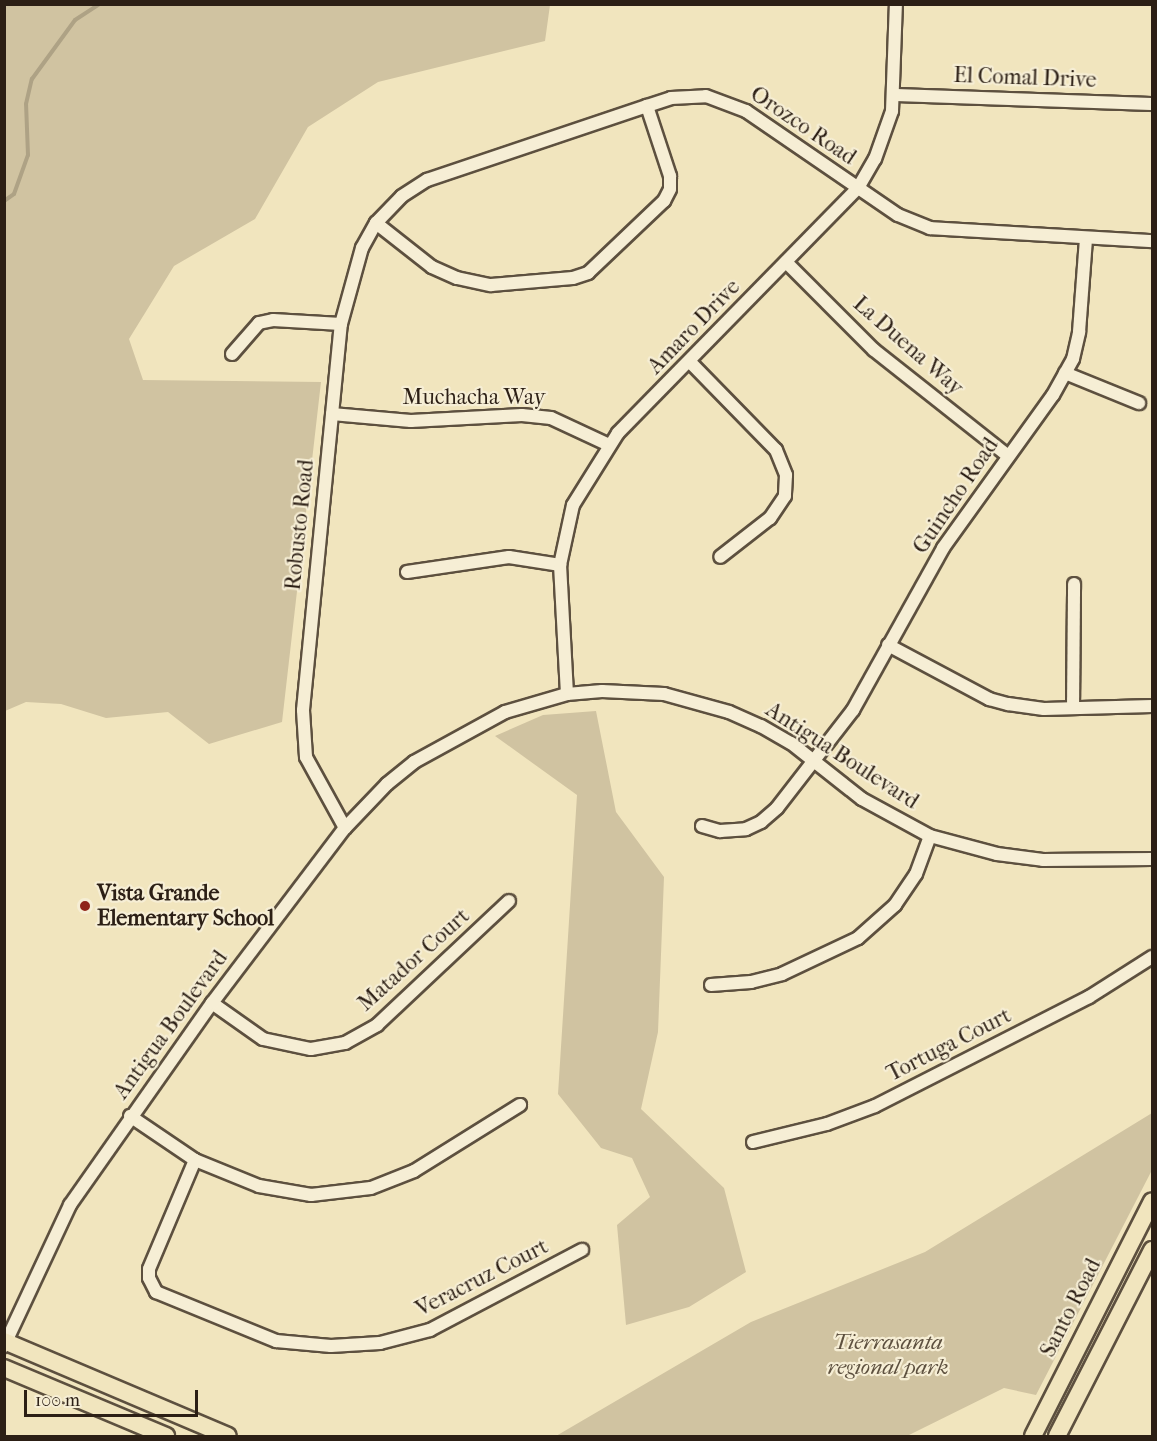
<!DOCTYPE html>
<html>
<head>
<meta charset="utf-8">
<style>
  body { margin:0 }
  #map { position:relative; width:1157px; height:1441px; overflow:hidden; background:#f1e5be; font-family:"IM FELL French Canon",serif }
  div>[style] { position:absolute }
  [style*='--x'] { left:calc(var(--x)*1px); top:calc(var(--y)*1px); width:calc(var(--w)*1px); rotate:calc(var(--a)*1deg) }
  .green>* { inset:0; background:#d0c3a1 }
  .stream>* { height:4px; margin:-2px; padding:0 2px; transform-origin:2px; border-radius:2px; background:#aea285 }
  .roads { filter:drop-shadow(2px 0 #5d503f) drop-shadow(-2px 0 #5d503f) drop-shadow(0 2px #5d503f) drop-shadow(0 -2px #5d503f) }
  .minor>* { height:12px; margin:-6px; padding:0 6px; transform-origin:6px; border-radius:6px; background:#f6eed5 }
  .major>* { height:16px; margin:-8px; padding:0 8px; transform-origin:8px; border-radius:8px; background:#f1e5be }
  .dots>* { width:16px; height:16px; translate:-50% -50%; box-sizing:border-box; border:3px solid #f6eed5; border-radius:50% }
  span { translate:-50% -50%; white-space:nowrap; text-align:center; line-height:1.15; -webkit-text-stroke:4.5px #f6eed5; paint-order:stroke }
  .street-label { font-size:22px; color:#2c1f15 }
  .poi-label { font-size:22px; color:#2c1f15; font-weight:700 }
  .left { translate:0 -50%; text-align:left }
  .park-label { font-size:22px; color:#5d503f; font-style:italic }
  .frame { position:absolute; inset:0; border:6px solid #2c1f15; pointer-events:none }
  .scale { position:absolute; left:24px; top:1390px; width:174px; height:27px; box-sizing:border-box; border:3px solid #2c1f15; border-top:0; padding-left:8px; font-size:18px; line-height:21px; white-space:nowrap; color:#2c1f15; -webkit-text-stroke:4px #f6eed5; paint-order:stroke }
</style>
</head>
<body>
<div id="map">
  <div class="green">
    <div style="clip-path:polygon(4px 5px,550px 5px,545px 41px,378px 82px,308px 127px,255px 219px,174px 266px,129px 339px,143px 380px,321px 382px,282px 722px,209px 744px,168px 712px,106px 718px,61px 704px,26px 702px,5px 711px)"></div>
    <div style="clip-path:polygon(596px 711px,616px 812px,664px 877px,658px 1032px,641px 1109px,724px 1188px,746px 1272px,689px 1307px,626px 1325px,617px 1225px,650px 1197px,632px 1158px,601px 1148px,558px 1094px,577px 795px,495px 736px,543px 715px)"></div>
    <div style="clip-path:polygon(1152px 1113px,1152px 1170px,1036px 1395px,1004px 1388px,907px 1436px,556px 1436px,751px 1322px,925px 1252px)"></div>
  </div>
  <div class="stream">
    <div style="--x:4;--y:201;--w:12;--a:-35"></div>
    <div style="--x:14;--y:194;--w:41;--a:-70.3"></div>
    <div style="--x:28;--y:155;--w:51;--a:-92.2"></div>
    <div style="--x:26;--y:104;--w:26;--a:-77"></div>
    <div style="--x:32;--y:79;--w:73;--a:-53.9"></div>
    <div style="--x:75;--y:20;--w:30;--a:-33"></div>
  </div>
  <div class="roads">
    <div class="minor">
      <div style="--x:895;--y:95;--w:257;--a:2"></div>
      <div style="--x:376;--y:223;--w:71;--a:38.2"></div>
      <div style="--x:432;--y:267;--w:27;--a:24"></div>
      <div style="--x:457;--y:278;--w:35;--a:12"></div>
      <div style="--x:491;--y:285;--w:82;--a:-4.9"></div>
      <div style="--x:573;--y:278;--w:16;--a:-18"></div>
      <div style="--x:588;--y:273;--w:105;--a:-43.5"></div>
      <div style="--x:664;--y:201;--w:13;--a:-63"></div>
      <div style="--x:670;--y:189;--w:13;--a:-90"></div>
      <div style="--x:670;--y:176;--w:74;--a:-108.2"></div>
      <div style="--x:786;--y:262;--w:124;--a:45"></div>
      <div style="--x:874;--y:350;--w:171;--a:38.3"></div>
      <div style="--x:232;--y:354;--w:41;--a:-48.9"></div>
      <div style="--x:259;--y:323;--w:14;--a:-12"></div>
      <div style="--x:273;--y:320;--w:68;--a:3.4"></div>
      <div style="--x:690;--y:362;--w:123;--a:45.7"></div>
      <div style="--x:776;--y:450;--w:27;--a:68"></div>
      <div style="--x:786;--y:475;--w:21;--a:93"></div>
      <div style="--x:785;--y:496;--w:27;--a:124"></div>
      <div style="--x:770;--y:518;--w:63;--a:142"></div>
      <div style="--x:1065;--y:373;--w:80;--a:22.1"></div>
      <div style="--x:332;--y:414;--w:79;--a:5.1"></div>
      <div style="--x:411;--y:421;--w:111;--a:-3.1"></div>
      <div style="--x:522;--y:415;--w:29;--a:6"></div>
      <div style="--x:551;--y:418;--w:64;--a:25"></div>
      <div style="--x:407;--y:572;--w:103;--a:-8.4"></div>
      <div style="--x:509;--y:557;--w:52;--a:8.9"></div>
      <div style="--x:888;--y:645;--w:115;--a:28.1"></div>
      <div style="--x:989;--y:699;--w:20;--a:15"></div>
      <div style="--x:1008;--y:704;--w:36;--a:8"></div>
      <div style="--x:1044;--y:709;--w:108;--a:-1.6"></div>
      <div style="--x:567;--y:694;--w:129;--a:-93.1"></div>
      <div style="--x:560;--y:565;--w:61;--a:-77.8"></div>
      <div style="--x:573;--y:505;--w:85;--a:-58"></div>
      <div style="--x:618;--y:433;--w:343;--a:-45.6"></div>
      <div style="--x:858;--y:188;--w:34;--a:-60"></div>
      <div style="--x:875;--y:159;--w:51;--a:-70.5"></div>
      <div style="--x:892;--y:111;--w:107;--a:-87.9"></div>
      <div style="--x:1073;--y:708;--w:124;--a:-89.5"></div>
      <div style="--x:702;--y:826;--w:19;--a:16"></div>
      <div style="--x:720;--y:831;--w:26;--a:-4"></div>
      <div style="--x:746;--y:829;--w:17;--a:-25"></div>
      <div style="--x:761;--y:822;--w:21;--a:-41"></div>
      <div style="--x:777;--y:808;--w:124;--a:-52.2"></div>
      <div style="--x:853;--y:710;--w:185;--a:-60.9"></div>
      <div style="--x:943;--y:548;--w:188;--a:-54.3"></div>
      <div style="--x:1053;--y:395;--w:41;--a:-60.9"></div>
      <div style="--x:1073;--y:359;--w:28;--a:-77"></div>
      <div style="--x:1079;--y:332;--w:94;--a:-85.7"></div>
      <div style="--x:345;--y:828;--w:81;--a:-118.8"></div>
      <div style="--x:306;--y:757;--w:47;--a:-93.7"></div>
      <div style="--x:303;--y:710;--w:388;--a:-84.4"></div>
      <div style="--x:341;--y:324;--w:79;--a:-74.6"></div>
      <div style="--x:362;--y:248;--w:29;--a:-61"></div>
      <div style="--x:376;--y:223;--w:37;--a:-46"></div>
      <div style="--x:402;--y:196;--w:30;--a:-33"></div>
      <div style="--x:427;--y:180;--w:232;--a:-18.6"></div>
      <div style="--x:647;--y:106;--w:25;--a:-18"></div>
      <div style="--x:671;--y:98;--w:35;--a:-3"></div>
      <div style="--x:706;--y:96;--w:43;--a:20.6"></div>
      <div style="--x:746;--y:111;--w:184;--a:34.4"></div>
      <div style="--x:898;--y:215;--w:35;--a:22"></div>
      <div style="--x:930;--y:228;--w:222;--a:3.4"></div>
      <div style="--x:711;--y:985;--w:40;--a:-4.3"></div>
      <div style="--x:751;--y:982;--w:32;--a:-14"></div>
      <div style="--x:782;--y:974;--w:84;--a:-25.3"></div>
      <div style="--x:858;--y:938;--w:50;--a:-41.7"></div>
      <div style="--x:895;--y:905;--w:37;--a:-56"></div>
      <div style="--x:916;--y:874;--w:40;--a:-69.8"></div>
      <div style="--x:212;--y:1003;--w:62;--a:35.2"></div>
      <div style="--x:263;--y:1039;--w:49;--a:11.8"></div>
      <div style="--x:311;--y:1049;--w:35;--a:-10"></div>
      <div style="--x:345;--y:1043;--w:37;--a:-29"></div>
      <div style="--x:377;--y:1025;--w:181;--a:-43.2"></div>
      <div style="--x:130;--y:1116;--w:78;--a:34.1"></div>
      <div style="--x:195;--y:1160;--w:69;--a:22.1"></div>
      <div style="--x:259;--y:1186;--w:53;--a:9.8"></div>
      <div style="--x:311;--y:1195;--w:60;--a:-6.7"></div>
      <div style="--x:371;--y:1188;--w:46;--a:-21.6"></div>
      <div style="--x:414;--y:1171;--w:125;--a:-31.9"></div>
      <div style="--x:753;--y:1142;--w:76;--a:-13.7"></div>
      <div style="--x:827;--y:1124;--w:51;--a:-20.6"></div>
      <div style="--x:875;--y:1106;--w:240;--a:-27"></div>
      <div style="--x:1089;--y:997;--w:75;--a:-32.4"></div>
      <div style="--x:195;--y:1160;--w:118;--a:112.9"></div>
      <div style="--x:149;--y:1269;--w:9;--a:90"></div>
      <div style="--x:149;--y:1278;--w:16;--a:63"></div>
      <div style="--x:156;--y:1292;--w:130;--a:22.2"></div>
      <div style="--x:276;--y:1341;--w:55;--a:5.2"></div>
      <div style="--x:331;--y:1346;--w:49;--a:-3.5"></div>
      <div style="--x:380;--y:1343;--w:52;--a:-14.6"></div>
      <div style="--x:430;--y:1330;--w:172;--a:-27.8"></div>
      <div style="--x:4;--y:1346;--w:156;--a:-64.9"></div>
      <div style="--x:70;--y:1205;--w:247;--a:-54.9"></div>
      <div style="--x:212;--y:1003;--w:220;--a:-52.8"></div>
      <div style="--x:345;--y:828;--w:61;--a:-46.3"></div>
      <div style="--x:387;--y:784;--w:35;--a:-39"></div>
      <div style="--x:414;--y:762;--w:104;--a:-28.8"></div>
      <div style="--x:505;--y:712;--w:65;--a:-16.2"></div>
      <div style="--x:567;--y:694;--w:35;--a:-5"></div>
      <div style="--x:602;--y:691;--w:62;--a:2.8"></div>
      <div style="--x:664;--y:694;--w:67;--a:15.5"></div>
      <div style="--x:729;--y:712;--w:35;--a:24"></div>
      <div style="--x:761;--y:726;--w:34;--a:30"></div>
      <div style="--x:791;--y:743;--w:90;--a:38.3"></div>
      <div style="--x:862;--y:799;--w:77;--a:28.6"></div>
      <div style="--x:930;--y:836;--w:69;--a:15"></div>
      <div style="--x:997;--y:854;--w:46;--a:7.4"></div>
      <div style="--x:1043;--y:860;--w:109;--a:-0.5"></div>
    </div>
    <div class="major">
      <div style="--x:4;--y:1341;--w:243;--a:23"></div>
      <div style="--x:4;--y:1368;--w:176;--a:22.8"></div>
      <div style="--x:1033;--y:1436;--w:263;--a:-63.1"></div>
      <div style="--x:1057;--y:1436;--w:209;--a:-62.9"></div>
    </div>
  </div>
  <div class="dots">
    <div style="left:85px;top:906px;background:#8f2418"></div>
  </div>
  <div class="street-label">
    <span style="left:1025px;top:78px;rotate:2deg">El Comal Drive</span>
    <span style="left:803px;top:126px;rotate:34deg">Orozco Road</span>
    <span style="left:694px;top:327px;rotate:-46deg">Amaro Drive</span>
    <span style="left:908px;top:346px;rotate:41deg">La Duena Way</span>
    <span style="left:474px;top:398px">Muchacha Way</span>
    <span style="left:956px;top:496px;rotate:-56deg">Guincho Road</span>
    <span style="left:300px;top:525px;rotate:-84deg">Robusto Road</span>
    <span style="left:842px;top:756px;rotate:33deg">Antigua Boulevard</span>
    <span style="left:414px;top:960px;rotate:-42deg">Matador Court</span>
    <span style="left:171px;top:1025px;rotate:-54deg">Antigua Boulevard</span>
    <span style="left:949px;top:1045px;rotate:-27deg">Tortuga Court</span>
    <span style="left:482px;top:1278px;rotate:-27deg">Veracruz Court</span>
    <span style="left:1071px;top:1308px;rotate:-63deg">Santo Road</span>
  </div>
  <div class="poi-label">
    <span class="left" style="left:97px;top:906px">Vista Grande<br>Elementary School</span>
  </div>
  <div class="park-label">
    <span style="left:888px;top:1355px">Tierrasanta<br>regional park</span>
  </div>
  <div class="frame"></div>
  <div class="scale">100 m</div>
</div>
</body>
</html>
